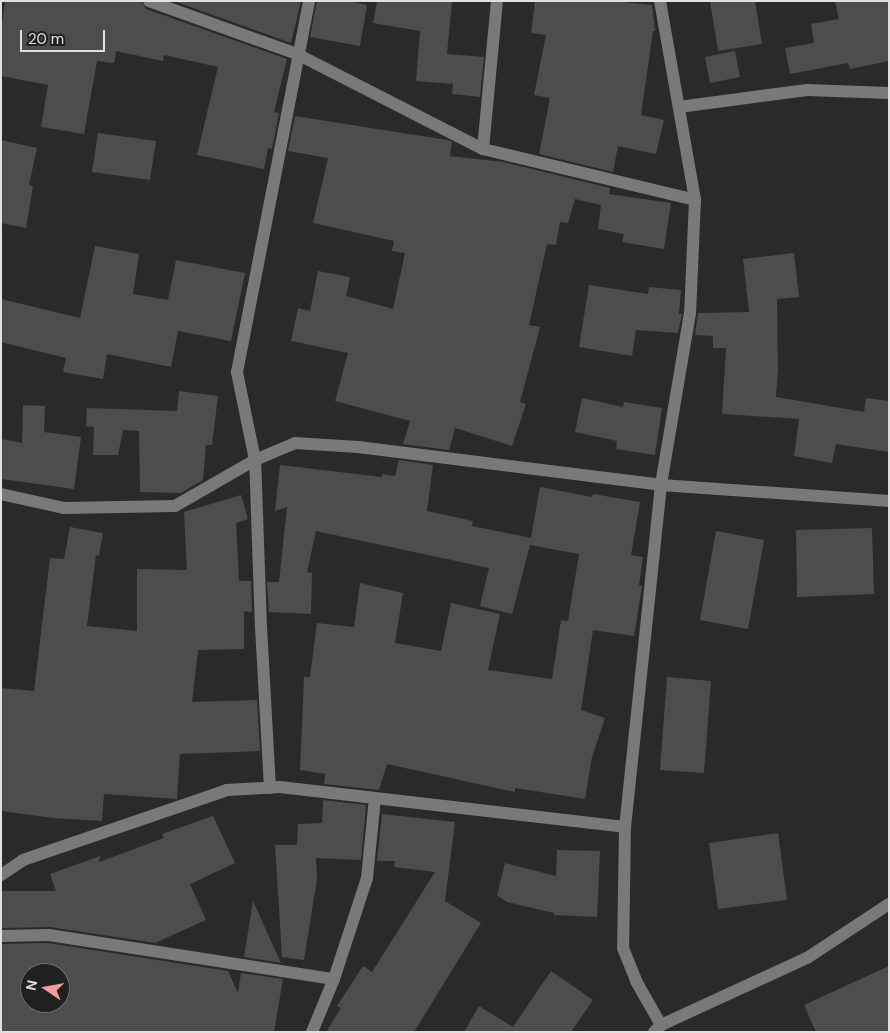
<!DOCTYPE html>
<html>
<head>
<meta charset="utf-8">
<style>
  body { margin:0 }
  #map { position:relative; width:890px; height:1033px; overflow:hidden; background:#2a2a2c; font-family:"DM Sans",sans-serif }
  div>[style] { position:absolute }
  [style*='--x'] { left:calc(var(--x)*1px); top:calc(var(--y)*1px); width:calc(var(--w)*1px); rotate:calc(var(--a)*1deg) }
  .building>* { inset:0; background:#4d4c4e }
  .minor>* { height:12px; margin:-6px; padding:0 6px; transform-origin:6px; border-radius:6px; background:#78797a }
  span { translate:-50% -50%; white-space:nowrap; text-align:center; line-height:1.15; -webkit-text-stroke:4.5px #202023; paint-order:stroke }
  .frame { position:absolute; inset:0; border:2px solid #e0e0e1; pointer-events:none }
  .north { position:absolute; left:20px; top:963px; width:50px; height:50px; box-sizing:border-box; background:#202023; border:1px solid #6d6d6f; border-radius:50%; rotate:282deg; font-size:14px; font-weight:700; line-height:20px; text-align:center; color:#e0e0e1 }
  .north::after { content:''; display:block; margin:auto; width:18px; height:22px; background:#f59b9b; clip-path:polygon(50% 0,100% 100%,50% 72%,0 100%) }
  .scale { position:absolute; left:20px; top:30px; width:85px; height:22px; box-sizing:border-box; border:2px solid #e0e0e1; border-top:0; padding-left:6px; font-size:15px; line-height:18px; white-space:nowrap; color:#e0e0e1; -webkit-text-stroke:4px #202023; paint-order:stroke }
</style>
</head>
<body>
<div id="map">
  <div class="building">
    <div style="clip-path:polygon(5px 1px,141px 1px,146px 9px,287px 59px,274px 112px,279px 113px,272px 149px,268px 148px,264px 169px,197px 155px,218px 67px,164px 55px,163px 61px,116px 51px,114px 63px,97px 61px,84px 134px,41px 127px,48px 85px,1px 76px,1px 32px)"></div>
    <div style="clip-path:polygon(174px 1px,301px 1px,291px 43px)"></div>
    <div style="clip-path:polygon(317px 1px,349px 1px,367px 5px,360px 46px,310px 37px)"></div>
    <div style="clip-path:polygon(377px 1px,452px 1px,447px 54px,484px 57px,480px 97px,452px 94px,453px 84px,416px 81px,420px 31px,373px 23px)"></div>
    <div style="clip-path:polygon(535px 1px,614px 1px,652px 5px,655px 31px,653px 31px,641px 115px,664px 120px,656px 154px,618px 146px,613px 172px,539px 154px,550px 98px,534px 95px,546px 35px,531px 33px)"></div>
    <div style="clip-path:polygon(710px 1px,755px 1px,762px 44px,718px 51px)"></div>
    <div style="clip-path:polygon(835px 1px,889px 1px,889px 61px,850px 69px,848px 63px,790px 74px,785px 48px,814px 43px,811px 24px,839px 19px)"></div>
    <div style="clip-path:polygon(735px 51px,740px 77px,710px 83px,705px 57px)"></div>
    <div style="clip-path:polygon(295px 116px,447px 140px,452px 142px,450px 156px,503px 162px,610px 188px,609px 194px,671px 203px,664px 249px,622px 242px,624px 234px,598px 229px,601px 205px,575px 199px,568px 223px,560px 222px,556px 245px,547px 244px,529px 325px,540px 327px,520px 402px,526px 404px,512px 446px,455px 428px,449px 450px,403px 444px,410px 421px,335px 401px,348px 353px,291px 341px,298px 308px,310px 311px,318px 271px,350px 277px,346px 296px,393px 309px,405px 253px,392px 251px,394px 241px,313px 223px,328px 158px,288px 151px)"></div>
    <div style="clip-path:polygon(98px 133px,156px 141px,150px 180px,92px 172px)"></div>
    <div style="clip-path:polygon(1px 140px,37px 148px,29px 185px,33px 186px,26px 228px,1px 223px)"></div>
    <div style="clip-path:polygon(95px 246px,139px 254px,133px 294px,168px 300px,176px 260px,245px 273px,231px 341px,178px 331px,171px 367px,107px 354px,103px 379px,63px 372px,66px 358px,1px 342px,1px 299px,80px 318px)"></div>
    <div style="clip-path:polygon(794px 253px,799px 297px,777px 299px,778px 370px,776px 397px,864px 412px,866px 398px,889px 401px,889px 452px,836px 444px,832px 463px,794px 456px,799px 419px,722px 414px,726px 348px,713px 348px,713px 336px,695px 335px,698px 313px,749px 312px,743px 259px)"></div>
    <div style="clip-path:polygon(589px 285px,648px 294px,649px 287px,681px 290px,679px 314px,682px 314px,678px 333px,636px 330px,632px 356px,579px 347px)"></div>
    <div style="clip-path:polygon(179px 391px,218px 396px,212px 445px,206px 445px,203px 480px,181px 493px,140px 492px,139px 431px,123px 430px,118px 455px,93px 455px,94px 427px,86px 426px,87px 408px,177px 411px)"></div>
    <div style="clip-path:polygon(582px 398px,623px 407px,624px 402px,662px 408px,655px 455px,616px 449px,617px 441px,575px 432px)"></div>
    <div style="clip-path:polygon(23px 405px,45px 406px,44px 432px,81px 437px,74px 489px,1px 479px,1px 439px,22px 443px)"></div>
    <div style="clip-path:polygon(399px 460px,433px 465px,427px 511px,473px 521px,472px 526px,531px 538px,540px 487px,592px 497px,593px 494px,640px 502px,631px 555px,643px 557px,639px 585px,642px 586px,634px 636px,593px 630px,581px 710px,605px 718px,592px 757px,585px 799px,515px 788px,515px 792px,387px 764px,379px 790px,324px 784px,325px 774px,300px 770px,304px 677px,310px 677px,317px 623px,354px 627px,360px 583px,403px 593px,395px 643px,441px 651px,451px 603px,500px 614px,488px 670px,552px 679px,561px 620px,568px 621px,579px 554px,530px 545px,512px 614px,480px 606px,489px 568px,316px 531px,307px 572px,312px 573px,311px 614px,269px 612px,267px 582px,279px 582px,287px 507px,275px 511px,280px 465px,382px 477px,382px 474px,395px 476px)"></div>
    <div style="clip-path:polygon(241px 495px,248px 519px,236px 523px,239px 581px,251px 581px,252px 612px,244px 611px,244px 649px,198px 650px,192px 702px,257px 700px,260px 751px,180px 754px,177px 799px,104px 794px,102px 821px,53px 818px,1px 811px,1px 688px,34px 691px,50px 558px,64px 559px,70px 527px,103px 533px,99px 556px,96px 555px,87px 626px,137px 631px,137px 569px,187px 570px,184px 512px)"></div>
    <div style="clip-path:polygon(872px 528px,874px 594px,797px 597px,796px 530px)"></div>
    <div style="clip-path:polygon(716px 531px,764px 540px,748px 629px,700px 620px)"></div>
    <div style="clip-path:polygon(667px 677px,711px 681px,704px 773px,660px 770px)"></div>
    <div style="clip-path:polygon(323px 800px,366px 805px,361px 860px,316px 858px,317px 879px,304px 960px,282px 957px,275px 845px,297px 845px,298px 824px,322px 823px)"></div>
    <div style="clip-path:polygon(382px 814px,455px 822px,445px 901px,481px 923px,414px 1032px,326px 1032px,341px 1008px,337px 1006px,363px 966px,372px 972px,435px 872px,394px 867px,395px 861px,377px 861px)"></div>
    <div style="clip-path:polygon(213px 816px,235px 863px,190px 884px,206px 920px,155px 943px,50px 927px,1px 928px,1px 891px,56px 891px,50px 874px,100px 856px,99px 862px,164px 838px,162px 834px)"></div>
    <div style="clip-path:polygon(778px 833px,787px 900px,718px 909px,709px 843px)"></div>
    <div style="clip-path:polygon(557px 850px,600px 851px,597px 917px,554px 915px,554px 913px,507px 902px,497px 895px,505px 863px,556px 876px)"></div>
    <div style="clip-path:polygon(253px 901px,281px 963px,244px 957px)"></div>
    <div style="clip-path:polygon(evenodd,48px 943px,228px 971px,238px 993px,241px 973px,283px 979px,274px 1032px,1px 1032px,1px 944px,48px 943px,30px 973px,60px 973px,60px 1003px,30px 1003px,30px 973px)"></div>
    <div style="clip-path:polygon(889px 966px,889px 1032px,816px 1032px,804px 1005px)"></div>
    <div style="clip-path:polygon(551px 971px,593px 1000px,571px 1032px,464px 1032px,479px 1006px,513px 1027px)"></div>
  </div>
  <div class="minor">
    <div style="--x:149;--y:1;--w:157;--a:19.7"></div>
    <div style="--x:297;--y:54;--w:209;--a:27.1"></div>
    <div style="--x:483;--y:149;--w:218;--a:13.5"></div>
    <div style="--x:660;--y:1;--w:202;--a:80"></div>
    <div style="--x:695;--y:200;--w:113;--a:92.5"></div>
    <div style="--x:690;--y:313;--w:174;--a:99.6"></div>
    <div style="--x:661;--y:485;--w:344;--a:96"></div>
    <div style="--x:625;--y:827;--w:121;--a:90.9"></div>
    <div style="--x:623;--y:948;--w:35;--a:68"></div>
    <div style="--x:636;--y:981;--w:51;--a:60.4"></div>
    <div style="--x:679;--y:107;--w:129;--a:-7.6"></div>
    <div style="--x:807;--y:90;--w:82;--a:2.1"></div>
    <div style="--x:483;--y:149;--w:149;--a:-84.6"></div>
    <div style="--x:1;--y:494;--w:65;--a:12.5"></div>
    <div style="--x:64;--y:508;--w:111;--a:-1"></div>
    <div style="--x:175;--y:506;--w:92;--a:-29.9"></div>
    <div style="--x:255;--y:460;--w:43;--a:-23"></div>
    <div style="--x:295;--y:443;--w:63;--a:3.6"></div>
    <div style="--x:358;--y:447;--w:305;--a:7.1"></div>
    <div style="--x:661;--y:485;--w:229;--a:4"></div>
    <div style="--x:270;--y:788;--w:160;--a:-93.2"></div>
    <div style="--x:261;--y:628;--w:168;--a:-92"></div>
    <div style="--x:255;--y:460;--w:90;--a:-101.6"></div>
    <div style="--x:237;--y:372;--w:378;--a:-79"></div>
    <div style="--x:1;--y:875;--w:27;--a:-34"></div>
    <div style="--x:23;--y:860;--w:216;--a:-18.9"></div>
    <div style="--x:227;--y:790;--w:53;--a:-3.2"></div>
    <div style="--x:280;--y:787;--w:347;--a:6.6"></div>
    <div style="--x:1;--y:936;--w:48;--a:-1.2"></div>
    <div style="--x:49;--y:935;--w:288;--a:8.8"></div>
    <div style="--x:312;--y:1032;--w:57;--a:-67.5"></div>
    <div style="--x:334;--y:979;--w:106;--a:-71.9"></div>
    <div style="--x:367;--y:878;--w:80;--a:-84.3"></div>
    <div style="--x:654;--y:1032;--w:10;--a:-45"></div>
    <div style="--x:661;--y:1025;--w:161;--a:-24.7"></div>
    <div style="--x:807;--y:958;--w:98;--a:-33.4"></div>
  </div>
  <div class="frame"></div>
  <div class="north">N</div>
  <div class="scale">20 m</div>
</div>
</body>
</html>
